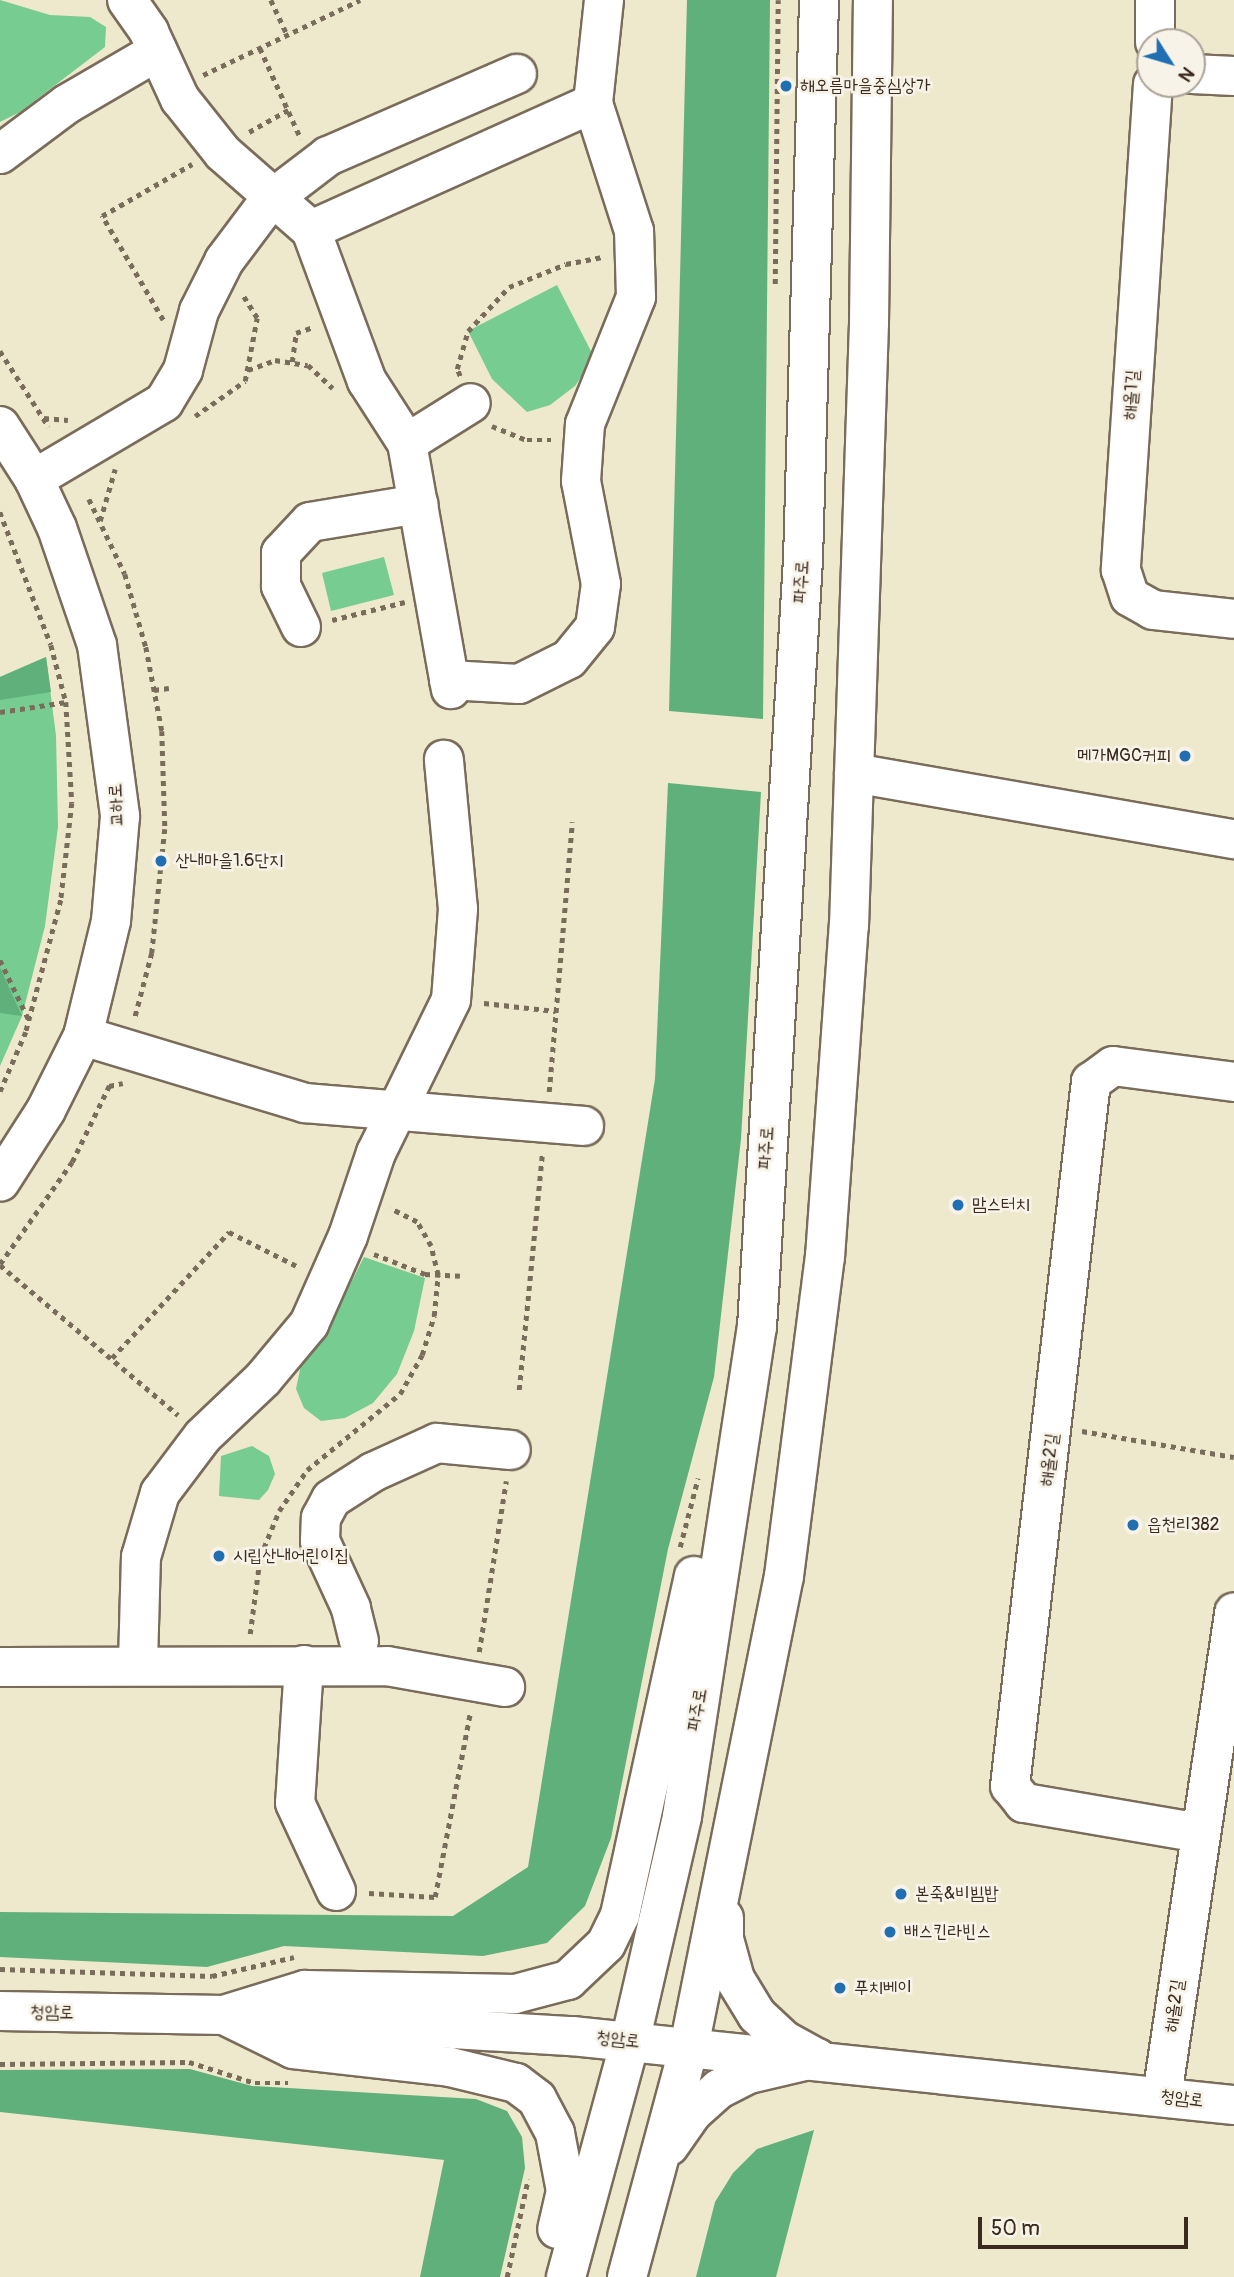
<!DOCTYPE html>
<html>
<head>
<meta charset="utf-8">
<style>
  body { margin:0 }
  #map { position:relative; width:1234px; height:2277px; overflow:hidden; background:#eee8cd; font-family:Pangolin,"Poor Story",sans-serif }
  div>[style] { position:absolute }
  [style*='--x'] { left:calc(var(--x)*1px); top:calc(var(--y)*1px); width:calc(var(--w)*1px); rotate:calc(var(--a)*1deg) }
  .green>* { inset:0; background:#76cc91 }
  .forest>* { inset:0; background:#60b07b }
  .path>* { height:4.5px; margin-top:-2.25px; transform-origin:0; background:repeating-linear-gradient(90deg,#7a6c5b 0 5px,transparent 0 10px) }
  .roads { filter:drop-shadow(2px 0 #7a6c5b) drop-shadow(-2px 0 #7a6c5b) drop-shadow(0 2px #7a6c5b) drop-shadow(0 -2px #7a6c5b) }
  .minor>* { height:38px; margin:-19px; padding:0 19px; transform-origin:19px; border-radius:19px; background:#fff }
  .major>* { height:38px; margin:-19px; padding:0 19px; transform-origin:19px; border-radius:19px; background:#fff }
  .dots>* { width:19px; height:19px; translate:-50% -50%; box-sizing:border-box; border:4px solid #f7f3e8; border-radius:50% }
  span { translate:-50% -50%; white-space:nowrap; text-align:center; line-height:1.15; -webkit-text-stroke:5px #f7f3e8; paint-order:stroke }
  .poi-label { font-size:18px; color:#3b2a1e }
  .left { translate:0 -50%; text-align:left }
  .right { translate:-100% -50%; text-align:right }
  .street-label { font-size:18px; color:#3b2a1e }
  .north { position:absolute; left:1136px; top:28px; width:70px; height:70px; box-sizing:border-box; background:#f7f3e8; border:2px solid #aca397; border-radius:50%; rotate:127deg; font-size:19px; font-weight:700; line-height:28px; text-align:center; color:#3b2a1e }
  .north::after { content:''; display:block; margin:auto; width:24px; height:32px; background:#1f6fb2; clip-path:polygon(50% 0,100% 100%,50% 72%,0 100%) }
  .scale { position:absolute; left:978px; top:2217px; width:210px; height:32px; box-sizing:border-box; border:4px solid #3b2a1e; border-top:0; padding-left:9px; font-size:21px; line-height:24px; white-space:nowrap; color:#3b2a1e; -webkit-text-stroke:5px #f7f3e8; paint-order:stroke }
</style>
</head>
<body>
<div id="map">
  <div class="green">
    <div style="clip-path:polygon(0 0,50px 15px,90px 17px,106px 27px,105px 47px,20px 112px,0 122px)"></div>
    <div style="clip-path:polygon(557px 285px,594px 357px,575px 386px,550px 405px,527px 412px,492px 379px,468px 331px)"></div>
    <div style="clip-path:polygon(384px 557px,394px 595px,331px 611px,322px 573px)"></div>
    <div style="clip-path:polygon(46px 657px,56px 736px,58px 827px,45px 926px,22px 1016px,0 1066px,0 677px)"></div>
    <div style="clip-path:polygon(364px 1257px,425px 1278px,414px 1331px,397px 1374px,373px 1403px,345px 1418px,321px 1421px,304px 1408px,296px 1389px,302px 1360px,336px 1312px)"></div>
    <div style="clip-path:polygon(252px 1446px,269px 1456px,275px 1474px,268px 1490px,259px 1500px,219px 1496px,221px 1456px)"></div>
  </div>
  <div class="forest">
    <div style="clip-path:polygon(687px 0,770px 0,763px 719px,669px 711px)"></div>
    <div style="clip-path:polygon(46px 657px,51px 692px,0 700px,0 677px)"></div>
    <div style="clip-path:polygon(668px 783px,761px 792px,741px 1139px,714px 1377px,668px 1549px,611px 1838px,585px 1906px,547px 1943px,483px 1956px,284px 1946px,207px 1967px,0 1957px,0 1912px,453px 1916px,528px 1867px,655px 1079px)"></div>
    <div style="clip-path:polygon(0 968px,1px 970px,22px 1016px,0 1013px)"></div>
    <div style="clip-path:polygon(190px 2069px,252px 2086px,476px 2099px,507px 2111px,522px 2137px,525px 2168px,500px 2277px,420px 2277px,444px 2160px,0 2112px,0 2070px)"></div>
    <div style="clip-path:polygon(814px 2130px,776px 2277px,696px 2277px,715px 2202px,733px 2173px,757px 2149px)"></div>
  </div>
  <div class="path">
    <div style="--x:271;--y:0;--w:38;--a:65"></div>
    <div style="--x:260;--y:48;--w:100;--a:65.7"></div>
    <div style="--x:203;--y:75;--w:174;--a:-25.5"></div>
    <div style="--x:249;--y:132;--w:45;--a:-29.4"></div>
    <div style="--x:775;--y:284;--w:284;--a:-89.4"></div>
    <div style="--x:163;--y:320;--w:121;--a:-120.4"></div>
    <div style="--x:102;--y:216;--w:104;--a:-30"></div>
    <div style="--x:0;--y:351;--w:90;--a:57.2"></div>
    <div style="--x:292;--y:362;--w:29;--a:-82"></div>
    <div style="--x:296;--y:333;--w:18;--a:-19"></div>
    <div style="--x:248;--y:370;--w:29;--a:-20"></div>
    <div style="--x:275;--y:360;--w:33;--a:9"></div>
    <div style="--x:308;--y:365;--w:34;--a:43"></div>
    <div style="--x:460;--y:376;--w:8;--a:-113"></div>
    <div style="--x:457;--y:369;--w:40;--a:-74"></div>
    <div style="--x:468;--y:331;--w:60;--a:-47"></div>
    <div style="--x:509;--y:287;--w:61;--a:-22"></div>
    <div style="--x:566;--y:264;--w:37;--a:-11"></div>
    <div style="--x:195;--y:416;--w:61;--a:-35"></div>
    <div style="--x:245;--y:381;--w:64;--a:-79.2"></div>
    <div style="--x:257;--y:318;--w:26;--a:-122"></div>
    <div style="--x:44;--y:418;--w:24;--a:5"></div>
    <div style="--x:492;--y:426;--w:38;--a:22"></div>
    <div style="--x:527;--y:440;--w:24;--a:0"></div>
    <div style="--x:89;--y:499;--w:83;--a:64.4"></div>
    <div style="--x:125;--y:574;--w:76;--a:74"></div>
    <div style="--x:146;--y:647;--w:86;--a:79.2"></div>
    <div style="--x:162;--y:731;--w:98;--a:88.2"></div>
    <div style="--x:165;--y:829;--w:125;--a:96"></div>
    <div style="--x:152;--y:953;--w:67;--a:104.7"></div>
    <div style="--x:0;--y:512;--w:142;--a:69"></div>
    <div style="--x:51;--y:645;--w:59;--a:75.3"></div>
    <div style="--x:66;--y:702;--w:101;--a:86.6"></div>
    <div style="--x:72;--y:803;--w:98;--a:96.5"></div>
    <div style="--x:61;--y:900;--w:137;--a:104.9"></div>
    <div style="--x:26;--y:1032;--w:65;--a:113.4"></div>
    <div style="--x:100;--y:521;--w:54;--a:-73.9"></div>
    <div style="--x:332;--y:620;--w:75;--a:-13.9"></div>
    <div style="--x:154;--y:690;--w:15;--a:-8"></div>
    <div style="--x:0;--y:712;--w:67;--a:-8.6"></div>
    <div style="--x:0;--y:960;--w:67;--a:64.2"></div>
    <div style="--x:484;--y:1003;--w:72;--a:6.3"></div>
    <div style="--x:549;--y:1092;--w:271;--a:-85.1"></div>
    <div style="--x:374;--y:1254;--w:55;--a:21.4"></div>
    <div style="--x:425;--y:1274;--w:35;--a:3"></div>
    <div style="--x:0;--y:1264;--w:125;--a:-54.8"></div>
    <div style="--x:72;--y:1162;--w:85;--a:-64"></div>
    <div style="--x:109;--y:1086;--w:14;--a:-12"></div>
    <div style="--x:0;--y:1265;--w:233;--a:40.1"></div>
    <div style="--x:112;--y:1358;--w:172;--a:-47.1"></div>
    <div style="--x:229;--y:1232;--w:78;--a:26.6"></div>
    <div style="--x:519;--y:1390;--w:236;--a:-84.4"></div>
    <div style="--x:1082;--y:1431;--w:154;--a:9.7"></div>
    <div style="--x:680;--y:1547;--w:71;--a:-75.4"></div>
    <div style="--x:250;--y:1634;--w:78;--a:-82.6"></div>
    <div style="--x:260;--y:1557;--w:50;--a:-67.6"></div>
    <div style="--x:279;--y:1511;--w:50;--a:-55.7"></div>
    <div style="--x:307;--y:1470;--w:120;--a:-39.3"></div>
    <div style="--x:400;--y:1394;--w:45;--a:-60.6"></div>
    <div style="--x:422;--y:1355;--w:41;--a:-72.9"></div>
    <div style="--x:434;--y:1316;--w:41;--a:-84.4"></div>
    <div style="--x:438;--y:1275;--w:30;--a:-104"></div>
    <div style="--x:431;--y:1246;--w:28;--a:-120"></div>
    <div style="--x:417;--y:1222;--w:30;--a:-153"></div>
    <div style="--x:479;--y:1652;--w:173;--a:-81"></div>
    <div style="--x:369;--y:1893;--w:66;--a:3.5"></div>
    <div style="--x:435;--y:1897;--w:186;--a:-79.2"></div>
    <div style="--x:0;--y:1969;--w:212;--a:1.9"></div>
    <div style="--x:212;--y:1976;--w:84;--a:-13"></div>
    <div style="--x:0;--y:2064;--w:189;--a:-0.6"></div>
    <div style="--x:189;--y:2062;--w:69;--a:17.7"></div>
    <div style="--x:255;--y:2083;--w:33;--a:0"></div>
    <div style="--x:507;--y:2277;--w:100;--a:-77.9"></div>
  </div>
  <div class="roads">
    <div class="minor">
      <div style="--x:127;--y:0;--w:39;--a:55"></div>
      <div style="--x:149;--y:32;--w:74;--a:65.2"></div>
      <div style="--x:180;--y:99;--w:69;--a:51.5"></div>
      <div style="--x:223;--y:153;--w:117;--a:41.2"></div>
      <div style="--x:311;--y:230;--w:161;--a:69.7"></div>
      <div style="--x:367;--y:381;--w:74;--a:57.2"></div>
      <div style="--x:407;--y:443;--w:250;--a:79.9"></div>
      <div style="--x:1155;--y:42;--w:42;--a:-90"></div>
      <div style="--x:1192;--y:74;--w:42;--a:2.7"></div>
      <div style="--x:1153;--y:84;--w:487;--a:93.8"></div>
      <div style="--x:1121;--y:570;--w:28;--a:72"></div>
      <div style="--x:1130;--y:597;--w:26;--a:29"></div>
      <div style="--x:1153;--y:610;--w:81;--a:6.3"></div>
      <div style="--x:0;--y:154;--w:84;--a:-36.7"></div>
      <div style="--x:67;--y:104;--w:105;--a:-30.2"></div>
      <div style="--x:311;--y:230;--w:309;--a:-24.2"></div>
      <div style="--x:0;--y:426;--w:63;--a:57.3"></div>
      <div style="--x:34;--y:479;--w:54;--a:64.9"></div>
      <div style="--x:57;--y:528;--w:124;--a:71.1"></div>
      <div style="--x:97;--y:645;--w:173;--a:82.3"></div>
      <div style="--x:120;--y:816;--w:105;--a:94.9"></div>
      <div style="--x:111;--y:921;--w:118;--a:103.7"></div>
      <div style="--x:83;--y:1036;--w:83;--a:116.6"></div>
      <div style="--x:46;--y:1110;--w:85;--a:122.6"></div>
      <div style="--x:407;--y:443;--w:75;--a:-32"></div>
      <div style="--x:34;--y:479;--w:151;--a:-30.6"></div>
      <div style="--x:164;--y:402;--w:37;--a:-59"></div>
      <div style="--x:183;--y:370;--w:61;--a:-74.8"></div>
      <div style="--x:199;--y:311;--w:56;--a:-63.4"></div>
      <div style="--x:224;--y:261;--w:75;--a:-53.1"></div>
      <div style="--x:269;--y:201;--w:74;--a:-37.3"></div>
      <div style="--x:328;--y:156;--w:206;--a:-23.5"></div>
      <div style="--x:301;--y:627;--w:46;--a:-116"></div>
      <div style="--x:281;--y:586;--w:33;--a:-90"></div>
      <div style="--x:281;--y:553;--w:42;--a:-46.9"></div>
      <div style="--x:310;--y:522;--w:110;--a:-9.4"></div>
      <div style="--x:449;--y:680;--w:70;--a:3.3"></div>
      <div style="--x:519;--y:684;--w:56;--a:-26.6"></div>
      <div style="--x:569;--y:659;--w:41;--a:-50.9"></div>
      <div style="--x:595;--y:627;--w:43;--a:-82.1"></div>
      <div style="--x:601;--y:584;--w:105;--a:-101"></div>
      <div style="--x:581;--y:481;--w:57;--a:-86"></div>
      <div style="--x:585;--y:424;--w:137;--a:-68.1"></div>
      <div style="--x:636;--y:297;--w:66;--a:-91.7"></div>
      <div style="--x:634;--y:231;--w:134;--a:-107.8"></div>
      <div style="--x:593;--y:103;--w:104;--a:-83.9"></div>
      <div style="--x:854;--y:773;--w:386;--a:9.9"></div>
      <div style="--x:83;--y:1036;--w:232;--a:16.8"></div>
      <div style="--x:305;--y:1103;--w:280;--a:4.7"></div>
      <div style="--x:359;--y:1641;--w:34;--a:-104"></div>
      <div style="--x:351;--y:1608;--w:74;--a:-114.8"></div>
      <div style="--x:320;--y:1541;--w:23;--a:-88"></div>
      <div style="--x:321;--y:1518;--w:21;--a:-62"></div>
      <div style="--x:331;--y:1499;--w:50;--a:-32.7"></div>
      <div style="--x:373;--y:1472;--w:70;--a:-24.4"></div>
      <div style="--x:437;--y:1443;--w:74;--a:5.4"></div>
      <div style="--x:138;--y:1663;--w:106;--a:-88.4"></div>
      <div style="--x:141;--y:1557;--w:67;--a:-73.5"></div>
      <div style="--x:160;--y:1493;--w:71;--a:-53"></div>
      <div style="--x:203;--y:1436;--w:83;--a:-43.5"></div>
      <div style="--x:263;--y:1379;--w:72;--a:-50.1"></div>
      <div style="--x:309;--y:1324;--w:96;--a:-66.1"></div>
      <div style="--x:348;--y:1236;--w:88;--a:-71.4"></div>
      <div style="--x:376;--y:1153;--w:170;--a:-63.9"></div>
      <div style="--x:451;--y:1000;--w:91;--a:-85.6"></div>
      <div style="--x:458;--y:909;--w:150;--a:-95.4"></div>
      <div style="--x:304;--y:1665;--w:138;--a:93.7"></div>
      <div style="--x:295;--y:1803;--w:97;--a:65"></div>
      <div style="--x:0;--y:1667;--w:387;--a:-0.1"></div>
      <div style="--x:387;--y:1666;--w:120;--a:10.1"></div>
      <div style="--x:1200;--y:1833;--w:179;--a:-170.3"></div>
      <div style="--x:1024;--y:1803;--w:22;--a:-129"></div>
      <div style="--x:1010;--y:1786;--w:709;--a:-83.44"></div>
      <div style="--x:1091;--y:1082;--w:27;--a:-36"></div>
      <div style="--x:1113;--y:1066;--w:122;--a:7.5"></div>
      <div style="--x:0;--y:2011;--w:224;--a:1"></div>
      <div style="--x:224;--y:2015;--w:349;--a:3.5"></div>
      <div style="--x:572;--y:2036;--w:666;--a:5.95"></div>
      <div style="--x:1162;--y:2096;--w:489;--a:-81.5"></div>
    </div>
    <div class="major">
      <div style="--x:724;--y:1918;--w:21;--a:90"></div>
      <div style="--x:724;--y:1939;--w:41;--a:74.6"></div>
      <div style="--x:735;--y:1979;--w:42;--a:58.6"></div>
      <div style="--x:757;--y:2015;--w:37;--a:43"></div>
      <div style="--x:784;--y:2040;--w:38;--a:29"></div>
      <div style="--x:224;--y:2015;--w:85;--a:-17.2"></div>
      <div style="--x:305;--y:1990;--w:210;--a:1.1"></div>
      <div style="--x:515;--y:1994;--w:55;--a:-14.8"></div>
      <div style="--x:568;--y:1980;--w:52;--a:-43.5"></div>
      <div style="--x:606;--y:1944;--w:32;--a:-64"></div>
      <div style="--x:620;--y:1915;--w:347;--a:-77.7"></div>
      <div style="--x:224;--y:2015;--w:77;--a:26.2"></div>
      <div style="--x:293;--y:2049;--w:158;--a:6.5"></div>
      <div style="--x:450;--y:2067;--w:68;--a:13.6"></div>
      <div style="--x:516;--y:2083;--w:26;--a:37"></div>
      <div style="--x:537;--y:2099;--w:38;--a:62"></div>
      <div style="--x:555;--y:2133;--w:59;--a:79.3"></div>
      <div style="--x:566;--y:2191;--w:39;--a:103"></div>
      <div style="--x:669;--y:2146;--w:39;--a:-55"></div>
      <div style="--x:691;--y:2114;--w:38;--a:-42"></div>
      <div style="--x:719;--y:2089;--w:34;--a:-27"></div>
      <div style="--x:749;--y:2074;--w:70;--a:-13.2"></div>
      <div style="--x:566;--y:2277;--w:244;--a:-74.8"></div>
      <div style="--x:630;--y:2042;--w:232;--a:-77"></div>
      <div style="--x:682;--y:1816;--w:495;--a:-81.3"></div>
      <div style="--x:757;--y:1327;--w:768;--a:-86.57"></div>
      <div style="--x:803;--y:560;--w:560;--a:-88.36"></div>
      <div style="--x:627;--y:2277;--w:238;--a:-74.9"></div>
      <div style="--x:689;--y:2047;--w:480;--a:-78.6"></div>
      <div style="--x:784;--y:1576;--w:322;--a:-82.7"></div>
      <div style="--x:825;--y:1257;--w:332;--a:-85.9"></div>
      <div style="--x:849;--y:926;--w:603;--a:-88.1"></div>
      <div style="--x:869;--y:323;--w:323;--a:-89.3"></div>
    </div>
  </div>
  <div class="dots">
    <div style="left:786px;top:86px;background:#1f6fb2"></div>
    <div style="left:1185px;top:756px;background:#1f6fb2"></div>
    <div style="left:161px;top:861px;background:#1f6fb2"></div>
    <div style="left:958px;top:1205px;background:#1f6fb2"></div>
    <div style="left:1133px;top:1525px;background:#1f6fb2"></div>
    <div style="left:219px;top:1556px;background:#1f6fb2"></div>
    <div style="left:901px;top:1894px;background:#1f6fb2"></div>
    <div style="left:890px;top:1932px;background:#1f6fb2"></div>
    <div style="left:840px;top:1988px;background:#1f6fb2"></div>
  </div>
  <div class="poi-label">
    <span class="left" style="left:800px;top:86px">해오름마을중심상가</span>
    <span class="right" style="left:1171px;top:756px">메가MGC커피</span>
    <span class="left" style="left:175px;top:861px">산내마을1.6단지</span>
    <span class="left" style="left:972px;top:1205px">맘스터치</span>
    <span class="left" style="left:1147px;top:1525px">읍천리382</span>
    <span class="left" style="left:233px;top:1556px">시립산내어린이집</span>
    <span class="left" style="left:915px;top:1894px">본죽&amp;비빔밥</span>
    <span class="left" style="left:904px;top:1932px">배스킨라빈스</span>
    <span class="left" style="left:854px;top:1988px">푸치베이</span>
  </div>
  <div class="street-label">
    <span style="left:1132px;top:395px;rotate:-86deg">해올1길</span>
    <span style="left:802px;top:582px;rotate:-87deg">파주로</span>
    <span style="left:117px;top:805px;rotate:-93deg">교하로</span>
    <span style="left:767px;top:1148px;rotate:-87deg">파주로</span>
    <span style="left:1050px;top:1460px;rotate:-83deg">해올2길</span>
    <span style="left:698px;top:1710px;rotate:-81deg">파주로</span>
    <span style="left:1175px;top:2006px;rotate:-82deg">해올2길</span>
    <span style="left:52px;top:2013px;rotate:1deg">청암로</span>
    <span style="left:618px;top:2040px;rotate:6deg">청암로</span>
    <span style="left:1182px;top:2099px;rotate:7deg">청암로</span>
  </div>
  <div class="north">N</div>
  <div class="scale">50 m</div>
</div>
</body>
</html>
